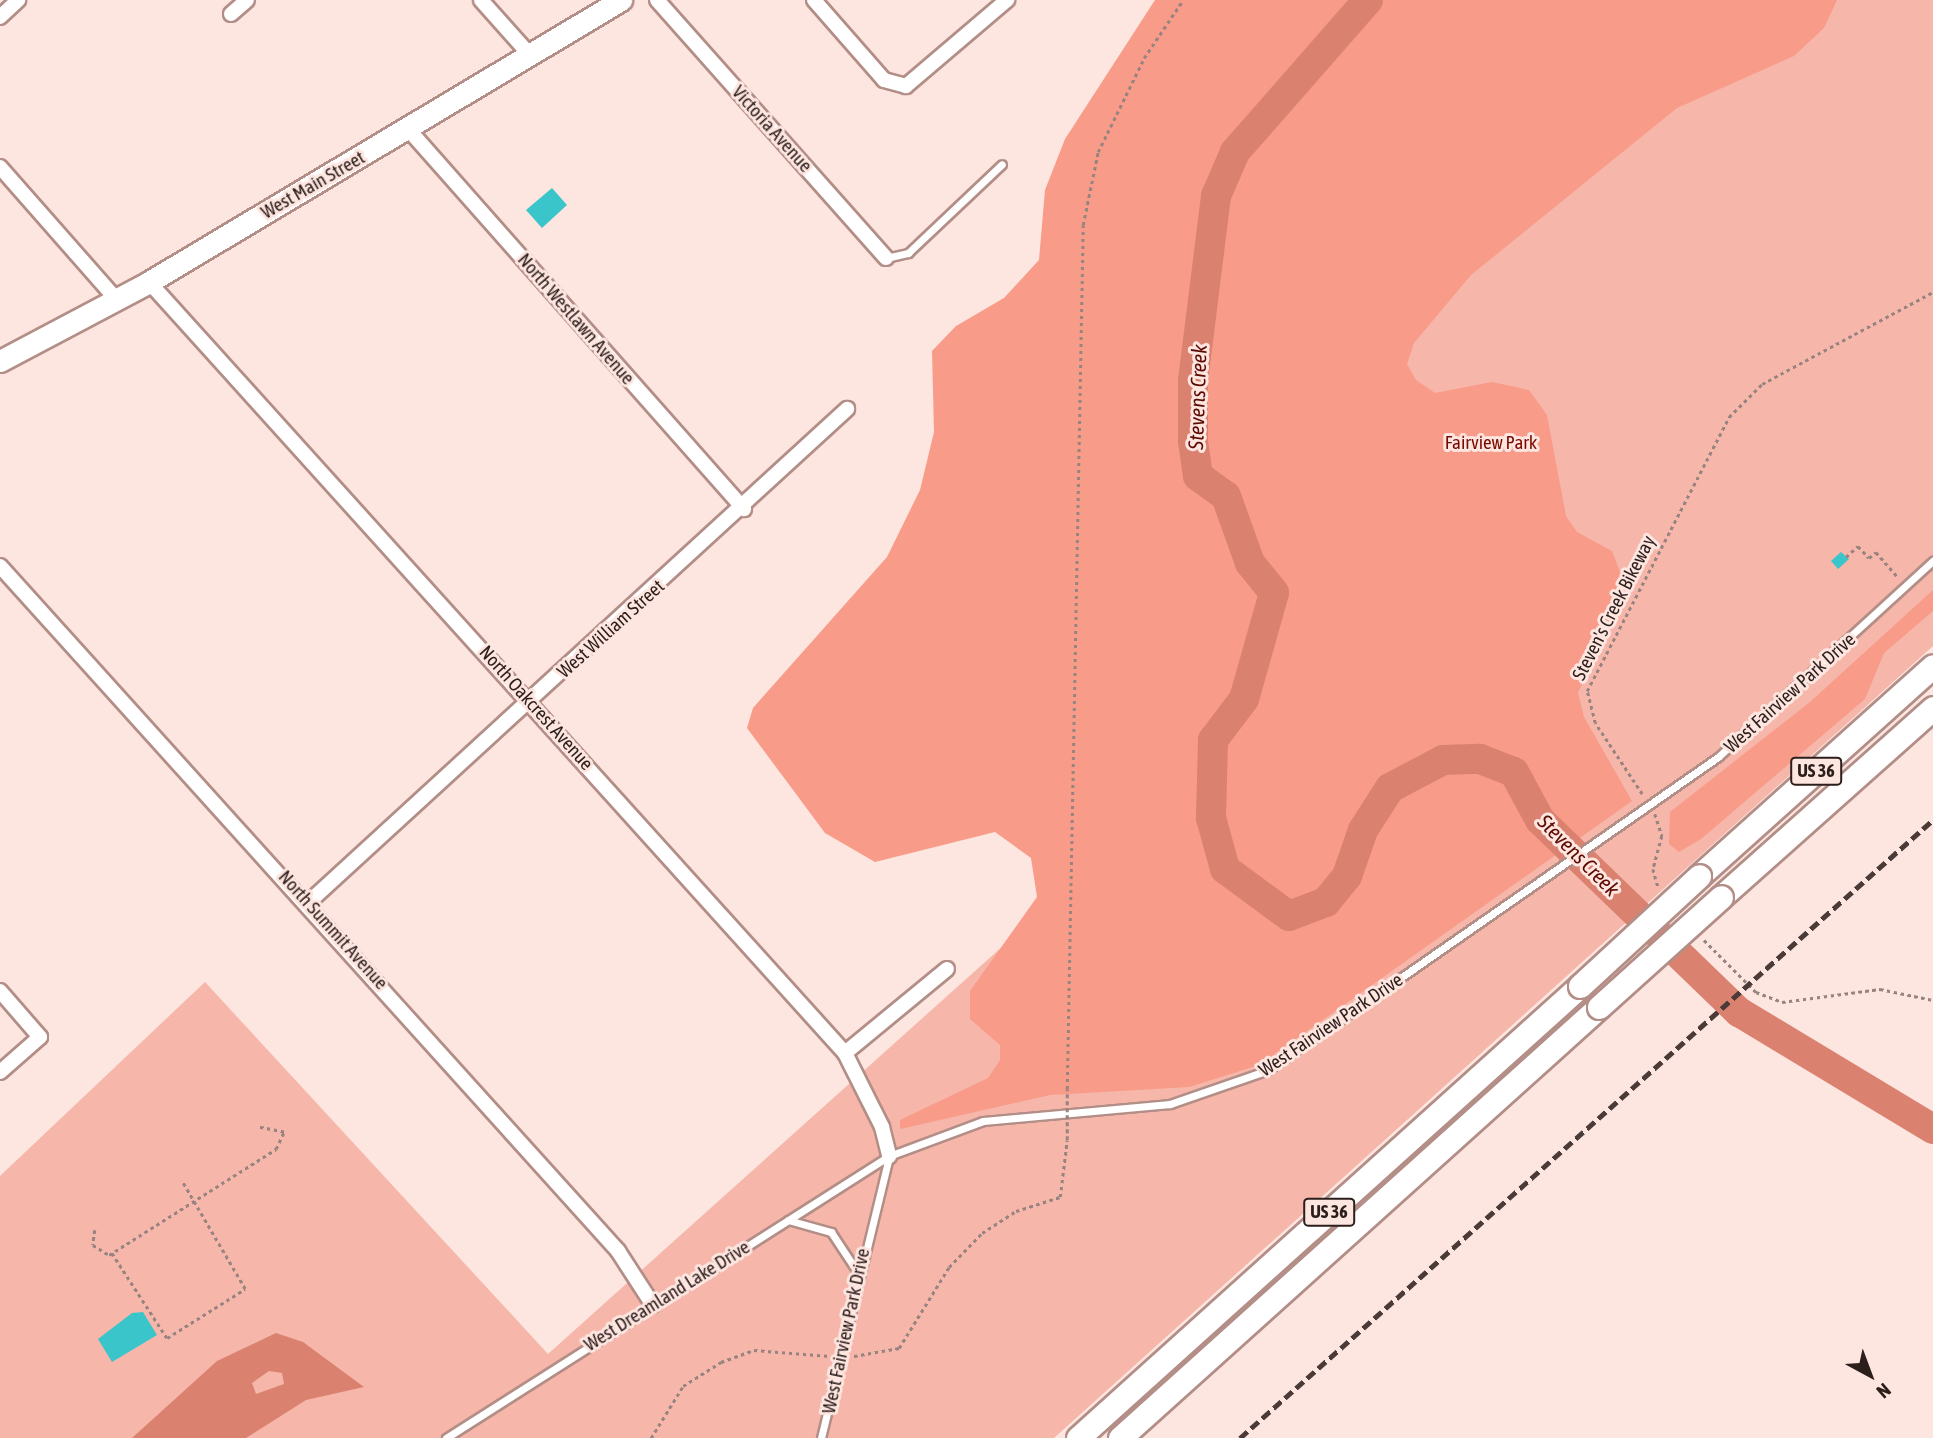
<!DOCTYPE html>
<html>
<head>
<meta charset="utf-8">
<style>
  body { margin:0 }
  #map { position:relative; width:1933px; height:1438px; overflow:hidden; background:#fde5e0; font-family:"Asap Condensed",sans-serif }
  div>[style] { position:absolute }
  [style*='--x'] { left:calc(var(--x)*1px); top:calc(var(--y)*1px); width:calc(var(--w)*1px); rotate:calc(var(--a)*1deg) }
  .green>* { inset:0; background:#f6b6a9 }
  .forest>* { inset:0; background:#f89b89 }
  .water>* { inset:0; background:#db8170 }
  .river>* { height:30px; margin:-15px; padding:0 15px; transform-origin:15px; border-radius:15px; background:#db8170 }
  .building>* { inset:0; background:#3ac5ca }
  .path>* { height:2.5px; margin-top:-1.25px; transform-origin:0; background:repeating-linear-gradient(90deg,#978480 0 3.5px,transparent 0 7px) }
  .roads { filter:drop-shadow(2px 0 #b38e87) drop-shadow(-2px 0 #b38e87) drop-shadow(0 2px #b38e87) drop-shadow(0 -2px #b38e87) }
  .lane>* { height:7px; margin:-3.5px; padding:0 3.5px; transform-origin:3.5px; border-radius:3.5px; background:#fff }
  .street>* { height:14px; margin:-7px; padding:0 7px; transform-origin:7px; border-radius:7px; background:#fff }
  .secondary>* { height:21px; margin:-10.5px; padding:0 10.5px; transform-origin:10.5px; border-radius:10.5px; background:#fff }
  .primary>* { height:23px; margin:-11.5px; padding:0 11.5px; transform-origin:11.5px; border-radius:11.5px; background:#fff }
  .rail>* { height:5px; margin-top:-2.5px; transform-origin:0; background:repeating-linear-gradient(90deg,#4b3b38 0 10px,transparent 0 15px) }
  .path-bridge>* { height:2.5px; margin-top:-1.25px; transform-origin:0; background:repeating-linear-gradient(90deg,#978480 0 3.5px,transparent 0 7px) }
  .bridges { filter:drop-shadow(2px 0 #b38e87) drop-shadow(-2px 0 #b38e87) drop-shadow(0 2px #b38e87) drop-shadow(0 -2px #b38e87) }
  .primary-bridge>* { height:23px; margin:-11.5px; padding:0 11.5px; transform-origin:11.5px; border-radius:11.5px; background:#fff }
  span { translate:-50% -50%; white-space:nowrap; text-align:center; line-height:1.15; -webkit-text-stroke:6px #fde5e0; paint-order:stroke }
  .shield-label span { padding:2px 5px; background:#fde5e0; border:2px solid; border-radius:5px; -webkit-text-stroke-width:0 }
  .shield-label { font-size:18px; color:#2c1e1b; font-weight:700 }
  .street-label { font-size:19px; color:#2c1e1b }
  .park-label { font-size:19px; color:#7a0a00 }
  .water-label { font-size:21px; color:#5c0a01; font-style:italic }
  .north { position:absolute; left:1835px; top:1340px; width:70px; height:70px; -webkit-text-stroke:5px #fde5e0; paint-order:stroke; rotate:139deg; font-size:19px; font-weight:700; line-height:28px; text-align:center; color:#2c1e1b }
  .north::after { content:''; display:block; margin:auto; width:24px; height:32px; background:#2c1e1b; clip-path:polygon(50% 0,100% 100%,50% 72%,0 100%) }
</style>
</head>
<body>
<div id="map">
  <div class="green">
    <div style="clip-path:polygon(1160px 0,1933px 0,1933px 646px,1054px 1438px,0 1438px,0 1176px,205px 982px,548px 1354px,1043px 910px)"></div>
  </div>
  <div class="forest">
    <div style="clip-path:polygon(1155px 0,1837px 0,1824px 28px,1794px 56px,1677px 108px,1471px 275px,1414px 343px,1407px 364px,1416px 380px,1435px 393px,1492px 382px,1529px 390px,1547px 415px,1566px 516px,1577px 532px,1612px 551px,1621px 575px,1616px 608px,1578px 693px,1584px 717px,1632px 801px,1259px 1065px,1189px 1087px,1050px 1095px,900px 1129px,900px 1120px,988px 1078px,1000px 1060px,1000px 1045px,970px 1019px,970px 991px,1037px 897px,1031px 858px,995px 832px,875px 862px,825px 833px,747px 728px,753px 708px,887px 557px,920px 490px,934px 432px,932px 351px,956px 326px,1004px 298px,1039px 260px,1045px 190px,1065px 139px)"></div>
    <div style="clip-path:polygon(1933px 590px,1933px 611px,1884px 653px,1865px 699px,1701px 839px,1679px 852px,1669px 844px,1670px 812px,1810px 702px)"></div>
  </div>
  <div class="water">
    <div style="clip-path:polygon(evenodd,276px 1333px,303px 1342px,364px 1387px,306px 1400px,246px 1438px,132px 1438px,217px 1361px,276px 1333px,269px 1371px,282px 1373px,284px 1384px,256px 1394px,252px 1383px,269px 1371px)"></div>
  </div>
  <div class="river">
    <div style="--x:1368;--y:0;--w:202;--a:131.2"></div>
    <div style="--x:1235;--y:152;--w:48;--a:113.4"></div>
    <div style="--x:1216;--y:196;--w:185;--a:97.1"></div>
    <div style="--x:1193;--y:380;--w:61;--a:90"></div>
    <div style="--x:1193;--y:441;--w:35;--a:82"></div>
    <div style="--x:1198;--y:476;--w:34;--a:36"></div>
    <div style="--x:1226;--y:496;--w:71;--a:70.3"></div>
    <div style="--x:1250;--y:563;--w:38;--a:51"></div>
    <div style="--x:1274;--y:593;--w:110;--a:105.8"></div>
    <div style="--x:1244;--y:699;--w:51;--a:127.1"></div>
    <div style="--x:1213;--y:740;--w:78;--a:91.5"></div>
    <div style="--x:1211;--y:818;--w:53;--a:74.6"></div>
    <div style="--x:1225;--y:869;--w:79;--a:36.3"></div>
    <div style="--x:1289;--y:916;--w:40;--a:-21"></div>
    <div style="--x:1326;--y:902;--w:33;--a:-51"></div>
    <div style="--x:1347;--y:876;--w:49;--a:-70.8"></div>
    <div style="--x:1363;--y:830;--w:50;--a:-57.3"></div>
    <div style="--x:1390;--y:788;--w:60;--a:-27.8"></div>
    <div style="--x:1443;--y:760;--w:37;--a:-2"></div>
    <div style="--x:1480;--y:759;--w:36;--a:21"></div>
    <div style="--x:1514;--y:772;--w:55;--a:61.6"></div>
    <div style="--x:1540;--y:820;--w:277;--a:44"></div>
    <div style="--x:1739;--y:1012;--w:227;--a:31.1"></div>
  </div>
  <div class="building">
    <div style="clip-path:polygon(552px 188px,567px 205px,542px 228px,526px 210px)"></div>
    <div style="clip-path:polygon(1841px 552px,1849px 559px,1838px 569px,1831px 561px)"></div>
    <div style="clip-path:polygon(143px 1312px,157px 1335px,112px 1362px,98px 1339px,132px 1313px)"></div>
  </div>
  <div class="path">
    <div style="--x:1846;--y:557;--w:16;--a:-43"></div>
    <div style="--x:1858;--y:546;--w:16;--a:47"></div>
    <div style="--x:1869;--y:558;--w:9;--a:-41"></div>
    <div style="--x:1876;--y:552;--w:32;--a:49"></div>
    <div style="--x:1642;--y:794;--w:85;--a:-123.5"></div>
    <div style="--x:1595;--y:723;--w:33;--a:-104"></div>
    <div style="--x:1587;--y:691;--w:309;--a:-62.6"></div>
    <div style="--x:1729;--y:417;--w:47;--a:-45"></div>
    <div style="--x:1762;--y:384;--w:194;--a:-28.3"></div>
    <div style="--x:1655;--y:814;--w:23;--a:72"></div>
    <div style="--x:1662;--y:836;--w:34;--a:105"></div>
    <div style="--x:1653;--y:869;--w:19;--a:74"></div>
    <div style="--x:1704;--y:940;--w:74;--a:45"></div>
    <div style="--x:1756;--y:992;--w:28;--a:21"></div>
    <div style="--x:1782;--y:1002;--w:99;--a:-7.6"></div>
    <div style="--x:1880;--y:989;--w:54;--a:11.7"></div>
    <div style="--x:1067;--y:1089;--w:864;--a:-88.94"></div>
    <div style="--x:1083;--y:225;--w:75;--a:-78.4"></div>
    <div style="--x:1098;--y:152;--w:105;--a:-63.9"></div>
    <div style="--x:1144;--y:58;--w:70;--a:-56.1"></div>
    <div style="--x:95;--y:1230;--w:15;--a:98"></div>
    <div style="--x:93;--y:1245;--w:19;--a:32"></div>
    <div style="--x:109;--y:1255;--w:198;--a:-32.4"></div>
    <div style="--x:276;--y:1149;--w:19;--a:-65"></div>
    <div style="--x:284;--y:1132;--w:25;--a:-169"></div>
    <div style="--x:112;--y:1253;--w:101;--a:57.1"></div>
    <div style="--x:167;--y:1338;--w:92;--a:-32.1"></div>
    <div style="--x:245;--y:1289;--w:123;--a:-120.3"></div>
    <div style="--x:854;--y:1356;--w:46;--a:-10.1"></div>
    <div style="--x:899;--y:1348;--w:95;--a:-58.3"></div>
    <div style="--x:949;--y:1267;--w:47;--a:-45.9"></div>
    <div style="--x:982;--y:1233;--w:40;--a:-32.9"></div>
    <div style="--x:1016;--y:1211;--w:46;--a:-17.7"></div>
    <div style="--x:1060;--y:1197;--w:57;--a:-83"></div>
    <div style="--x:651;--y:1438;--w:61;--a:-58.4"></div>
    <div style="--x:683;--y:1386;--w:45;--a:-32.3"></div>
    <div style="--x:721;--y:1362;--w:35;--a:-20"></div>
    <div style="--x:754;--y:1350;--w:76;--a:4.5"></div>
  </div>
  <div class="roads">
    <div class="lane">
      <div style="--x:886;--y:258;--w:23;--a:-13"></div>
      <div style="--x:908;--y:253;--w:129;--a:-43.4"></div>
      <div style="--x:788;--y:1220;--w:45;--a:15.6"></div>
      <div style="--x:831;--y:1232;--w:49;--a:56.6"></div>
      <div style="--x:446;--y:1438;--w:525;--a:-32.48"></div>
      <div style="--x:889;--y:1156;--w:100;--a:-20.4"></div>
      <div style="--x:983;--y:1121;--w:188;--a:-5.2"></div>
      <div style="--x:1170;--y:1104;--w:104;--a:-19.1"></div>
      <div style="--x:1268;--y:1070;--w:548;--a:-34.82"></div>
      <div style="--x:1718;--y:757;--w:291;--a:-42.4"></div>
      <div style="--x:821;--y:1438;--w:290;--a:-76.4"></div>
    </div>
    <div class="street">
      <div style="--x:481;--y:0;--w:74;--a:48.3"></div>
      <div style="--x:657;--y:0;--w:345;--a:48.4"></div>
      <div style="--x:814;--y:0;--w:106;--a:48.8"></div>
      <div style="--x:884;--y:80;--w:23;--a:15"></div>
      <div style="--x:906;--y:86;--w:133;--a:-40.4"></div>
      <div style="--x:231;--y:14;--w:21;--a:-41"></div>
      <div style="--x:0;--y:17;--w:25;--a:-43"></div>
      <div style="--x:409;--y:130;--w:506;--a:48.53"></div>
      <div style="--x:0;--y:167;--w:176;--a:48.7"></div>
      <div style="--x:149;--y:282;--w:1039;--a:47.93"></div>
      <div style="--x:845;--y:1053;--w:83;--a:63.4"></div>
      <div style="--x:882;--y:1127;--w:30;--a:76"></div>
      <div style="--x:0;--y:566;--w:923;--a:47.94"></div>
      <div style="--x:618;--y:1251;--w:64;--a:57.1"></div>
      <div style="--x:309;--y:902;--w:730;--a:-42.5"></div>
      <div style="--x:0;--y:991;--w:61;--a:49"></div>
      <div style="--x:40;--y:1037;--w:53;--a:138.8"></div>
      <div style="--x:845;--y:1053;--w:132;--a:-39.5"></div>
    </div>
    <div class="secondary">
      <div style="--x:0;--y:361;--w:169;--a:-27.9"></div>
      <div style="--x:149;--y:282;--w:550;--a:-30.86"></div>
    </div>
    <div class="primary">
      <div style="--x:1699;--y:876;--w:314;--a:-41.9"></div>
      <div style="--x:1721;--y:897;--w:284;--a:-41.7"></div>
      <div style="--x:1078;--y:1438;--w:676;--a:-42"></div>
      <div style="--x:1120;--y:1438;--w:644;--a:-41.98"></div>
    </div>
  </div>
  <div class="rail">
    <div style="--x:1240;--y:1438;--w:929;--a:-41.73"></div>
  </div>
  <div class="path-bridge">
    <div style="--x:1067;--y:1140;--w:51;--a:-90"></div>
  </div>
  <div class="bridges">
    <div class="primary-bridge">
      <div style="--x:1580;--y:986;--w:162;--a:-42.7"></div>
      <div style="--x:1599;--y:1007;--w:164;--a:-42"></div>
    </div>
  </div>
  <div class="shield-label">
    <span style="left:1816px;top:771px">US 36</span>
    <span style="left:1329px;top:1212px">US 36</span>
  </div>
  <div class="street-label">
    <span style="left:772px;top:129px;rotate:48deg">Victoria Avenue</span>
    <span style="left:313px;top:185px;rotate:-30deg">West Main Street</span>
    <span style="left:576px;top:319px;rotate:49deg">North Westlawn Avenue</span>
    <span style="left:1614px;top:608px;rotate:-63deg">Steven's Creek Bikeway</span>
    <span style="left:611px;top:629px;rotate:-42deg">West William Street</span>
    <span style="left:1790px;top:693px;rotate:-42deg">West Fairview Park Drive</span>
    <span style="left:536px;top:708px;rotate:48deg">North Oakcrest Avenue</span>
    <span style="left:333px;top:930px;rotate:48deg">North Summit Avenue</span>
    <span style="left:1331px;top:1025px;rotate:-34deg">West Fairview Park Drive</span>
    <span style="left:667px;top:1296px;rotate:-32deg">West Dreamland Lake Drive</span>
    <span style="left:846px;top:1331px;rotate:-78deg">West Fairview Park Drive</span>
  </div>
  <div class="park-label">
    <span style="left:1491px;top:443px">Fairview Park</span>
  </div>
  <div class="water-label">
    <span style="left:1197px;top:397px;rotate:-88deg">Stevens Creek</span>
    <span style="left:1579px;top:855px;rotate:45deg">Stevens Creek</span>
  </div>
  <div class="north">N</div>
</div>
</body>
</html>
